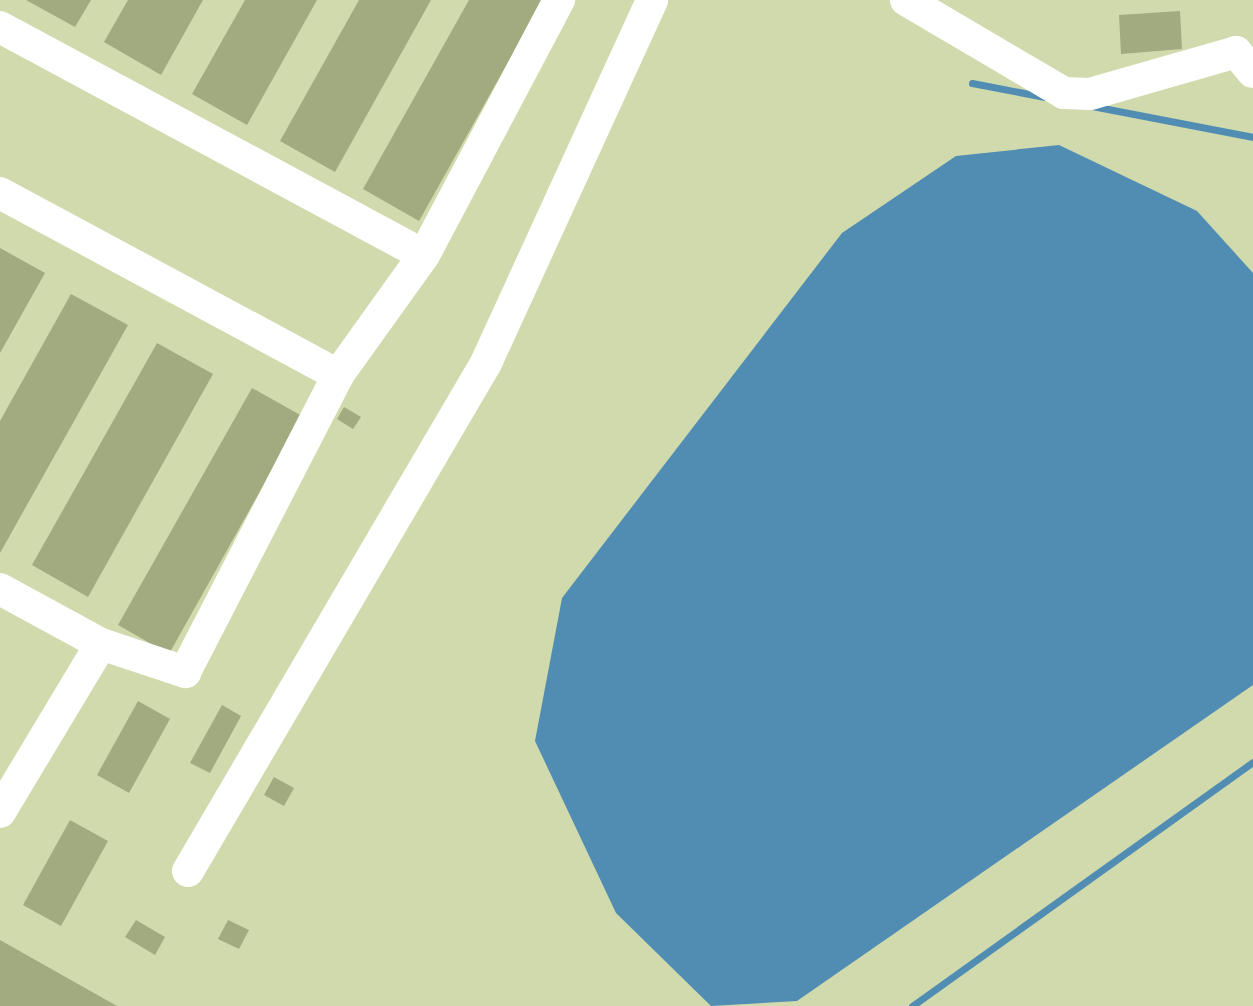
<!DOCTYPE html>
<html>
<head>
<meta charset="utf-8">
<style>
  body { margin:0 }
  #map { position:relative; width:1253px; height:1006px; overflow:hidden; background:#d0daad; font-family:"Golos Text",sans-serif }
  div>[style] { position:absolute }
  [style*='--x'] { left:calc(var(--x)*1px); top:calc(var(--y)*1px); width:calc(var(--w)*1px); rotate:calc(var(--a)*1deg) }
  .water>* { inset:0; background:#518db3 }
  .stream>* { height:7px; margin:-3.5px; padding:0 3.5px; transform-origin:3.5px; border-radius:3.5px; background:#518db3 }
  .building>* { inset:0; background:#a1ab7f }
  .minor>* { height:32px; margin:-16px; padding:0 16px; transform-origin:16px; border-radius:16px; background:#fff }
  span { translate:-50% -50%; white-space:nowrap; text-align:center; line-height:1.15; -webkit-text-stroke:8px #d0daad; paint-order:stroke }
</style>
</head>
<body>
<div id="map">
  <div class="water">
    <div style="clip-path:polygon(1059px 145px,1197px 211px,1253px 273px,1253px 685px,797px 1001px,711px 1006px,616px 913px,535px 741px,562px 598px,842px 233px,956px 156px)"></div>
  </div>
  <div class="stream">
    <div style="--x:972;--y:83;--w:74;--a:10.9"></div>
    <div style="--x:1092;--y:106;--w:164;--a:10.9"></div>
    <div style="--x:912;--y:1006;--w:419;--a:-35.6"></div>
  </div>
  <div class="building">
    <div style="clip-path:polygon(26px 0,91px 0,75px 27px)"></div>
    <div style="clip-path:polygon(128px 0,203px 0,161px 75px,104px 42px)"></div>
    <div style="clip-path:polygon(245px 0,317px 0,247px 125px,192px 94px)"></div>
    <div style="clip-path:polygon(359px 0,431px 0,335px 172px,280px 141px)"></div>
    <div style="clip-path:polygon(469px 0,543px 0,419px 221px,363px 189px)"></div>
    <div style="clip-path:polygon(1180px 11px,1182px 49px,1121px 54px,1119px 15px)"></div>
    <div style="clip-path:polygon(0 248px,45px 273px,0 353px)"></div>
    <div style="clip-path:polygon(71px 294px,128px 325px,0 553px,0 421px)"></div>
    <div style="clip-path:polygon(157px 343px,213px 374px,88px 597px,32px 565px)"></div>
    <div style="clip-path:polygon(252px 388px,302px 416px,169px 654px,118px 625px)"></div>
    <div style="clip-path:polygon(344px 407px,361px 417px,353px 429px,337px 419px)"></div>
    <div style="clip-path:polygon(138px 701px,170px 719px,129px 793px,97px 775px)"></div>
    <div style="clip-path:polygon(222px 705px,241px 716px,210px 773px,190px 763px)"></div>
    <div style="clip-path:polygon(274px 777px,294px 788px,284px 806px,264px 795px)"></div>
    <div style="clip-path:polygon(70px 820px,108px 841px,61px 926px,23px 905px)"></div>
    <div style="clip-path:polygon(136px 920px,165px 937px,155px 955px,125px 937px)"></div>
    <div style="clip-path:polygon(228px 920px,249px 930px,239px 949px,218px 939px)"></div>
    <div style="clip-path:polygon(0 940px,117px 1006px,0 1006px)"></div>
  </div>
  <div class="minor">
    <div style="--x:906;--y:0;--w:183;--a:30.5"></div>
    <div style="--x:1064;--y:93;--w:26;--a:2"></div>
    <div style="--x:1090;--y:94;--w:152;--a:-16"></div>
    <div style="--x:1236;--y:52;--w:26;--a:50"></div>
    <div style="--x:0;--y:27;--w:481;--a:28.3"></div>
    <div style="--x:424;--y:255;--w:289;--a:-62.1"></div>
    <div style="--x:0;--y:193;--w:384;--a:28.3"></div>
    <div style="--x:338;--y:375;--w:148;--a:-54.4"></div>
    <div style="--x:0;--y:589;--w:115;--a:28.6"></div>
    <div style="--x:101;--y:644;--w:89;--a:18.4"></div>
    <div style="--x:185;--y:672;--w:334;--a:-62.7"></div>
    <div style="--x:0;--y:812;--w:196;--a:-59"></div>
    <div style="--x:188;--y:871;--w:589;--a:-59.6"></div>
    <div style="--x:486;--y:363;--w:399;--a:-65.4"></div>
  </div>
</div>
</body>
</html>
